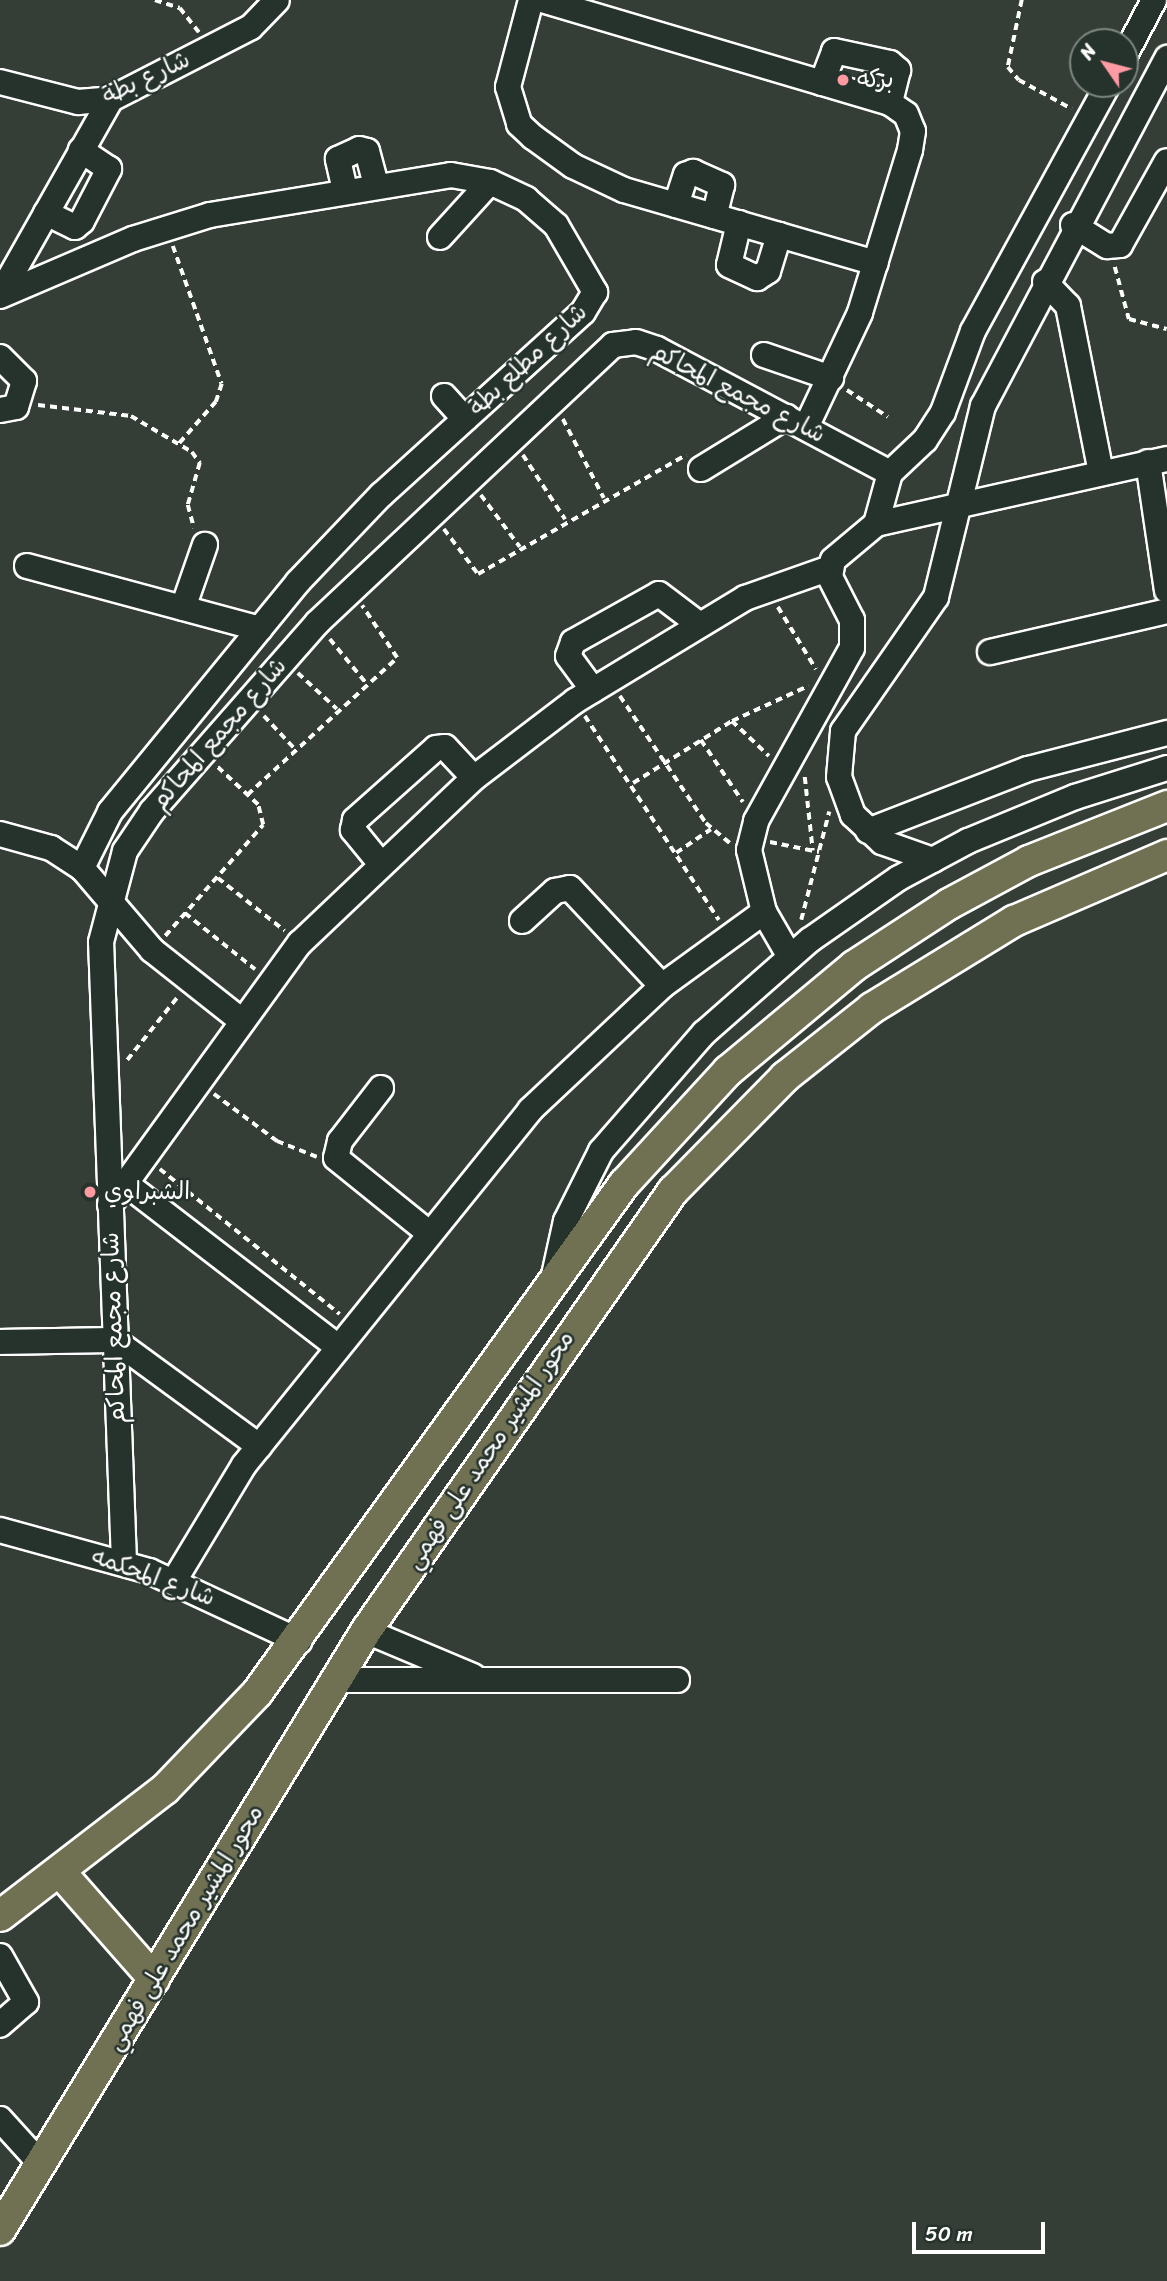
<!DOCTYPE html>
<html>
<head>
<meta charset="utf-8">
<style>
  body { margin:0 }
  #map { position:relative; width:1167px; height:2281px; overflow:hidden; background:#353e36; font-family:Sriracha,"Playpen Sans Arabic",sans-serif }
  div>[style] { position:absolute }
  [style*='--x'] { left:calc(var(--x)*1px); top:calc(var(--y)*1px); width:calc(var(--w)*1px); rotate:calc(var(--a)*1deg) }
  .path>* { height:3.5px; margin-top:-1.75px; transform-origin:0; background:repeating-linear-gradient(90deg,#fff 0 7px,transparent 0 12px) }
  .roads { filter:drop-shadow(2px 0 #fff) drop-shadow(-2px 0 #fff) drop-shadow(0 2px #fff) drop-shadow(0 -2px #fff) }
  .minor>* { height:24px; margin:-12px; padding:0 12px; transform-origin:12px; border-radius:12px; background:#26332d }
  .major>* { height:30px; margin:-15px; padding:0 15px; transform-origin:15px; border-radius:15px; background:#707052 }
  .dots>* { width:19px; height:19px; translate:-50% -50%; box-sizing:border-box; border:4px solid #26332d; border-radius:50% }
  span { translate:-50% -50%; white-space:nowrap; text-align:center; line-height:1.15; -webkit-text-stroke:5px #26332d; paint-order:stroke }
  .street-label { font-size:24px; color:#fff }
  .poi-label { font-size:24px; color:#fff }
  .left { translate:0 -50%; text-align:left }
  .north { position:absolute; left:1069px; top:28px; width:70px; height:70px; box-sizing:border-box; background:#26332d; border:2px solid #7d8581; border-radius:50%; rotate:305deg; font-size:19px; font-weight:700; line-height:28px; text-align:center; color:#fff }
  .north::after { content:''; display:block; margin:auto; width:24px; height:32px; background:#ff9aa2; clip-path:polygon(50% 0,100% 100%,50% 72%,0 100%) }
  .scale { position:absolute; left:912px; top:2222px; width:133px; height:32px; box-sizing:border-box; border:4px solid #fff; border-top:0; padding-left:9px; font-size:21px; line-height:24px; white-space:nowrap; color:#fff; -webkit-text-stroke:5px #26332d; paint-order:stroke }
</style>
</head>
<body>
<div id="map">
  <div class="path">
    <div style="--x:155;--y:0;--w:26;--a:18"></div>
    <div style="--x:180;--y:8;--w:31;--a:52"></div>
    <div style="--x:1022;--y:0;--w:68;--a:101.8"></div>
    <div style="--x:1008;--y:67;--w:17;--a:50"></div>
    <div style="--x:1019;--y:80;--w:60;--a:28.7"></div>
    <div style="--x:173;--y:246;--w:146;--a:70.5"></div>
    <div style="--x:222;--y:384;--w:19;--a:108"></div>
    <div style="--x:216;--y:402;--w:56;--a:131.4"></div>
    <div style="--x:1115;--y:267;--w:54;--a:74.9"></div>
    <div style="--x:1129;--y:319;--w:39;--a:15"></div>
    <div style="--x:847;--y:390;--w:49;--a:33.4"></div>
    <div style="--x:38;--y:405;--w:94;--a:6.7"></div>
    <div style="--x:131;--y:416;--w:71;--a:30.5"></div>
    <div style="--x:192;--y:452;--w:14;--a:54"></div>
    <div style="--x:200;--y:463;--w:44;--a:105.9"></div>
    <div style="--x:188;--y:505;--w:24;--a:75"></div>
    <div style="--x:563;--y:419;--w:89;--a:62.6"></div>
    <div style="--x:523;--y:455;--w:77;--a:56.7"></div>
    <div style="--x:481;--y:495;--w:65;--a:53.1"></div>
    <div style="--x:444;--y:529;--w:56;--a:52.9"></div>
    <div style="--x:478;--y:574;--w:240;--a:-29.8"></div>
    <div style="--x:778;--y:607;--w:73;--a:58.5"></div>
    <div style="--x:330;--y:639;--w:58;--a:50.6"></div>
    <div style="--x:298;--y:673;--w:53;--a:42.7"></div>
    <div style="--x:620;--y:696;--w:153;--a:55.9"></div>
    <div style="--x:706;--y:823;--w:31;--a:40"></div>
    <div style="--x:264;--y:716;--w:44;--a:46.8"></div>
    <div style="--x:585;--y:716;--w:244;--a:56.7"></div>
    <div style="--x:732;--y:721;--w:51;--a:43.4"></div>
    <div style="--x:701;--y:740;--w:75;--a:55.9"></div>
    <div style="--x:805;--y:777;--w:74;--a:83.8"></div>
    <div style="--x:633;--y:783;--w:117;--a:-32.1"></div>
    <div style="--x:732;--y:721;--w:84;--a:-24.7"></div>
    <div style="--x:247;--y:795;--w:203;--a:-42.4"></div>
    <div style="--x:397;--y:658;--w:63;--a:-123.9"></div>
    <div style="--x:770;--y:842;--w:50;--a:11.5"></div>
    <div style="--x:676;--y:853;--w:42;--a:-34.4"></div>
    <div style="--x:218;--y:878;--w:85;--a:38.3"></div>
    <div style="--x:185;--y:913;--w:90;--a:38.7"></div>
    <div style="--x:801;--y:920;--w:112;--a:-75.5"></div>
    <div style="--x:165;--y:936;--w:148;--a:-48.6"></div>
    <div style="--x:263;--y:825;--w:21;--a:-104"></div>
    <div style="--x:258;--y:805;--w:57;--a:-137.1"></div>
    <div style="--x:127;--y:1060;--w:83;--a:-51.3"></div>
    <div style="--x:214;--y:1094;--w:79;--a:36.7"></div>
    <div style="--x:277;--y:1141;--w:43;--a:21.8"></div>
    <div style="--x:160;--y:1169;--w:231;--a:38.9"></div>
  </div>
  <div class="roads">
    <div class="minor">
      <div style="--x:531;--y:0;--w:90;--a:104.8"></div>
      <div style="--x:508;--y:87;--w:39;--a:73"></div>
      <div style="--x:519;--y:124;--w:19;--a:43"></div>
      <div style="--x:533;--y:137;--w:49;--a:35.9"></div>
      <div style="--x:573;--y:166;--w:56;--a:25.2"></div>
      <div style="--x:624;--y:190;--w:262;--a:16.2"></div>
      <div style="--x:542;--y:0;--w:363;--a:16.5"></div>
      <div style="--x:890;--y:103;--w:19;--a:35"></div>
      <div style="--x:906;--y:114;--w:18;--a:68"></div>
      <div style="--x:913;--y:131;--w:19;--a:99"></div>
      <div style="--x:910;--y:150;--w:170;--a:107.1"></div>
      <div style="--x:860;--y:313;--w:126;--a:115.3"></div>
      <div style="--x:1125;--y:55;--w:62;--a:-62.2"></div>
      <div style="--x:0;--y:82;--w:81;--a:14.4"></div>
      <div style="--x:78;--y:102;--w:33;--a:-5"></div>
      <div style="--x:111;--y:99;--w:157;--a:-27.2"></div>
      <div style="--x:251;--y:27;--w:37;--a:-46"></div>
      <div style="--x:822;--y:83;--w:34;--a:-69"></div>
      <div style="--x:834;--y:51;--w:57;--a:12.1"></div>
      <div style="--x:890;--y:63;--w:11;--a:41"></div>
      <div style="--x:898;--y:70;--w:34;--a:104"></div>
      <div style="--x:345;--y:190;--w:32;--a:-103"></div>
      <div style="--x:338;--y:159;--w:23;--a:-25"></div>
      <div style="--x:359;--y:149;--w:8;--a:14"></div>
      <div style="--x:367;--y:151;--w:35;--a:75"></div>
      <div style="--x:676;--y:205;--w:32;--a:-72"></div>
      <div style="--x:686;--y:175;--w:8;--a:-23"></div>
      <div style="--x:693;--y:172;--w:32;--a:24"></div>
      <div style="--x:722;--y:185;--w:32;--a:104"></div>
      <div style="--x:46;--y:213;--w:32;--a:26"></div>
      <div style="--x:75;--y:227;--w:9;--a:-41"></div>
      <div style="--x:82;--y:221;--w:59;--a:-62.6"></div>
      <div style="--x:109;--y:169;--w:34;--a:-146"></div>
      <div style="--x:739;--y:223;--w:43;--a:103.4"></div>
      <div style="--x:729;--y:265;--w:31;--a:25"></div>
      <div style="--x:757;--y:278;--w:13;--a:-32"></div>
      <div style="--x:768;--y:271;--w:38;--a:-73"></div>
      <div style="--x:1073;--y:225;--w:40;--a:32"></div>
      <div style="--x:1107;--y:246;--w:13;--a:-4"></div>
      <div style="--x:1120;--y:245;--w:96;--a:-60.8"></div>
      <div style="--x:440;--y:237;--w:74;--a:-47.7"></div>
      <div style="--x:1045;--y:282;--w:33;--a:46"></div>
      <div style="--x:1068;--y:306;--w:170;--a:78.8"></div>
      <div style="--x:0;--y:295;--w:225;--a:-60.5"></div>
      <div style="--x:0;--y:296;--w:145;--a:-23.2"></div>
      <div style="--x:133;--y:239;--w:81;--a:-17.3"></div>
      <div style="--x:210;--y:215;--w:244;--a:-9.4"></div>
      <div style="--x:451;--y:175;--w:40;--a:10"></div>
      <div style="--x:490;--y:182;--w:40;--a:25"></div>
      <div style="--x:526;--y:199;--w:40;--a:41"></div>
      <div style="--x:556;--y:225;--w:78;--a:59.8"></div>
      <div style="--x:595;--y:292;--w:23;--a:121"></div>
      <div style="--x:583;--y:312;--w:273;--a:137.8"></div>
      <div style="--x:381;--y:495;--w:120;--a:133.7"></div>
      <div style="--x:298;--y:582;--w:297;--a:129.3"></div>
      <div style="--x:110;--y:812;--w:63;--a:116.6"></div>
      <div style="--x:764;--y:355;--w:71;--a:18.9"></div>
      <div style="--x:0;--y:357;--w:34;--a:45"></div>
      <div style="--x:24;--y:381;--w:27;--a:107"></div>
      <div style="--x:16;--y:407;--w:16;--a:169"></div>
      <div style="--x:444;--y:396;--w:31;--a:48"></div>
      <div style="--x:1148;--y:462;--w:130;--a:81.6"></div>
      <div style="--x:701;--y:469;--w:100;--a:-31.5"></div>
      <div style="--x:876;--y:524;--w:298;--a:-12.6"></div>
      <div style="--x:27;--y:566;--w:241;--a:15.1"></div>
      <div style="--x:183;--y:608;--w:67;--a:-70.8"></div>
      <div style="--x:990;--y:652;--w:182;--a:-13"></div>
      <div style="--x:593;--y:690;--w:42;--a:-126.3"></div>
      <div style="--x:568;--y:656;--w:15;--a:-70"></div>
      <div style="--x:573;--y:642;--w:98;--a:-29.2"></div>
      <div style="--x:659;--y:594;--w:51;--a:37.1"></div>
      <div style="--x:868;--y:831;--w:172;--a:-21.2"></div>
      <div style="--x:1028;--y:769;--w:144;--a:-14.5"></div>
      <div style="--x:0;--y:834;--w:53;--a:15.4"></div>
      <div style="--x:51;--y:848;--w:37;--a:33"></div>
      <div style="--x:82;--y:868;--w:108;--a:49.5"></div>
      <div style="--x:152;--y:950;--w:115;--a:38.3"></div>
      <div style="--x:933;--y:860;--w:54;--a:-160.6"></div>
      <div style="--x:882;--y:842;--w:40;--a:-137"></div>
      <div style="--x:853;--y:815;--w:40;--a:-110.2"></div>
      <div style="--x:839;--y:777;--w:46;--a:-85"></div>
      <div style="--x:843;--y:731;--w:163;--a:-55.2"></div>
      <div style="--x:936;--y:597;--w:197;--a:-76.2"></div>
      <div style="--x:983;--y:406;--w:394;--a:-62.1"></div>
      <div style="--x:380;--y:863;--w:43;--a:-129.3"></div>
      <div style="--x:353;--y:830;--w:10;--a:-79"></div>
      <div style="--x:355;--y:820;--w:108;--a:-41.6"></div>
      <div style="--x:436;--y:748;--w:9;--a:-6"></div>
      <div style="--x:445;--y:747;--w:42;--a:46.9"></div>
      <div style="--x:522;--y:921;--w:45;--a:-42.3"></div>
      <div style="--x:555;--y:891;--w:15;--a:-11"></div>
      <div style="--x:570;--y:888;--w:134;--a:46.8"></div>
      <div style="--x:790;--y:957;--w:52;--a:-120"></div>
      <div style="--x:764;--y:912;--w:64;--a:-103.6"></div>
      <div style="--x:749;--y:850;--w:30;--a:-76"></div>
      <div style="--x:756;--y:821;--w:198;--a:-61"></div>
      <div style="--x:852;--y:648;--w:28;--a:-90"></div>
      <div style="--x:852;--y:620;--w:48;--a:-117.1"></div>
      <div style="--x:830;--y:577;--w:17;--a:-80"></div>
      <div style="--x:833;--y:560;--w:56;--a:-39.9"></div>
      <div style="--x:876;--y:524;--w:53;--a:-74.6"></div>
      <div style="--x:890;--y:473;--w:48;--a:-43.3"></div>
      <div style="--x:925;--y:440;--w:33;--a:-57"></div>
      <div style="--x:943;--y:412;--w:86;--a:-69.7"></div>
      <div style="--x:973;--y:331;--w:281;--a:-61.3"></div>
      <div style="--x:381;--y:1088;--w:67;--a:127.7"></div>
      <div style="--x:340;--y:1141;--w:17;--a:103"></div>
      <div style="--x:336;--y:1158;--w:119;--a:38.9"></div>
      <div style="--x:125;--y:1183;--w:269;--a:37.6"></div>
      <div style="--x:110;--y:1205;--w:324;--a:-54.1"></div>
      <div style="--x:300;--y:943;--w:240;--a:-43.5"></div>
      <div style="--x:474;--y:778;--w:127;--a:-37.3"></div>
      <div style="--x:575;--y:701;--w:199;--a:-31.2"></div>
      <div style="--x:745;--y:598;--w:90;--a:-19.4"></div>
      <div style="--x:553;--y:1280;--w:60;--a:-77.6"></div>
      <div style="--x:566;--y:1221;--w:78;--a:-63.4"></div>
      <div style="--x:601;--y:1151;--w:157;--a:-48.9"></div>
      <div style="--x:704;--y:1033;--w:141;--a:-41.3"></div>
      <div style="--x:810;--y:940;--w:108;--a:-34.9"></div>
      <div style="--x:899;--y:878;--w:78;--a:-28.2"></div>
      <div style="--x:968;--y:841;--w:116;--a:-22.4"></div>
      <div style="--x:1075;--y:797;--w:96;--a:-17.5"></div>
      <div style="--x:0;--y:1342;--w:114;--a:-1"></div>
      <div style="--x:114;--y:1340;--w:180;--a:36.2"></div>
      <div style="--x:0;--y:1530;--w:155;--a:15.4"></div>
      <div style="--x:149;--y:1571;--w:166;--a:25"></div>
      <div style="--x:124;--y:1562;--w:620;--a:-92.12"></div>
      <div style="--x:101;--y:942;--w:94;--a:-75.2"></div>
      <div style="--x:125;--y:851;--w:48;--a:-56"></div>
      <div style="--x:152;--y:811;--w:250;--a:-48.7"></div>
      <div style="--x:317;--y:623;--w:406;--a:-43.2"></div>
      <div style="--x:613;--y:345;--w:23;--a:-7"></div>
      <div style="--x:636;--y:342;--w:22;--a:18"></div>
      <div style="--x:657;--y:349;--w:264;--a:28"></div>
      <div style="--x:174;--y:1581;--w:135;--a:-58.9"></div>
      <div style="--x:244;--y:1465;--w:456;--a:-51.1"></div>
      <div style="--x:530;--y:1110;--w:181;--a:-43.2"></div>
      <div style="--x:662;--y:986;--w:126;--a:-36"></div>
      <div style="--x:366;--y:1631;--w:116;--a:22.8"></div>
      <div style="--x:335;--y:1680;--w:342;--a:0"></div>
      <div style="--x:0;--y:1956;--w:53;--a:60.5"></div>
      <div style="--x:26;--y:2002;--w:35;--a:139"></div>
      <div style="--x:0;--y:2119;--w:58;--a:47.8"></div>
    </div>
    <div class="major">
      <div style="--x:61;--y:1873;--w:141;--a:48.7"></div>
      <div style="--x:0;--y:1916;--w:208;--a:-37.6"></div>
      <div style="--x:165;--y:1789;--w:133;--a:-46.2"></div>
      <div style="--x:257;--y:1693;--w:628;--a:-54.21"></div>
      <div style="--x:624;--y:1184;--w:154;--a:-47.4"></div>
      <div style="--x:728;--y:1071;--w:164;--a:-39.8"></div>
      <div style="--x:854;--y:966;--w:113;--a:-33.1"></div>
      <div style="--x:949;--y:904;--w:91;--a:-28.3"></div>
      <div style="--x:1029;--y:861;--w:149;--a:-21.7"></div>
      <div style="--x:0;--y:2230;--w:702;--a:-58.57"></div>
      <div style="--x:366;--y:1631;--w:537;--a:-55.1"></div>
      <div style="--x:673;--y:1191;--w:160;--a:-45.5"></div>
      <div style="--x:785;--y:1077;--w:111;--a:-38.4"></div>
      <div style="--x:872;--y:1008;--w:167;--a:-31.5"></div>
      <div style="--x:1014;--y:921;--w:167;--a:-23.3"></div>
    </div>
  </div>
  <div class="dots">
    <div style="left:843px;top:80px;background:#ff9aa2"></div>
    <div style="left:90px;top:1192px;background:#ff9aa2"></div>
  </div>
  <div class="street-label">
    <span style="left:146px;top:78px;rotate:-25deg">شارع بطة</span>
    <span style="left:528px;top:360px;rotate:-43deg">شارع مطلع بطة</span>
    <span style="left:738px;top:393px;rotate:27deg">شارع مجمع المحاكم</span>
    <span style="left:219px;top:734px;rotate:-49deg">شارع مجمع المحاكم</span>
    <span style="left:114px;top:1328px;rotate:-92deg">شارع مجمع المحاكم</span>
    <span style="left:490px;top:1450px;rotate:-56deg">محور المشير محمد على فهمي</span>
    <span style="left:153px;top:1577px;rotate:20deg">شارع المحكمه</span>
    <span style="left:185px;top:1928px;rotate:-59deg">محور المشير محمد على فهمي</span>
  </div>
  <div class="poi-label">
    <span class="left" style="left:857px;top:80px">بركه</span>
    <span class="left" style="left:104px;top:1192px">الشبراوي</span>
  </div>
  <div class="north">N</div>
  <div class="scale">50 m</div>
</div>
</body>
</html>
